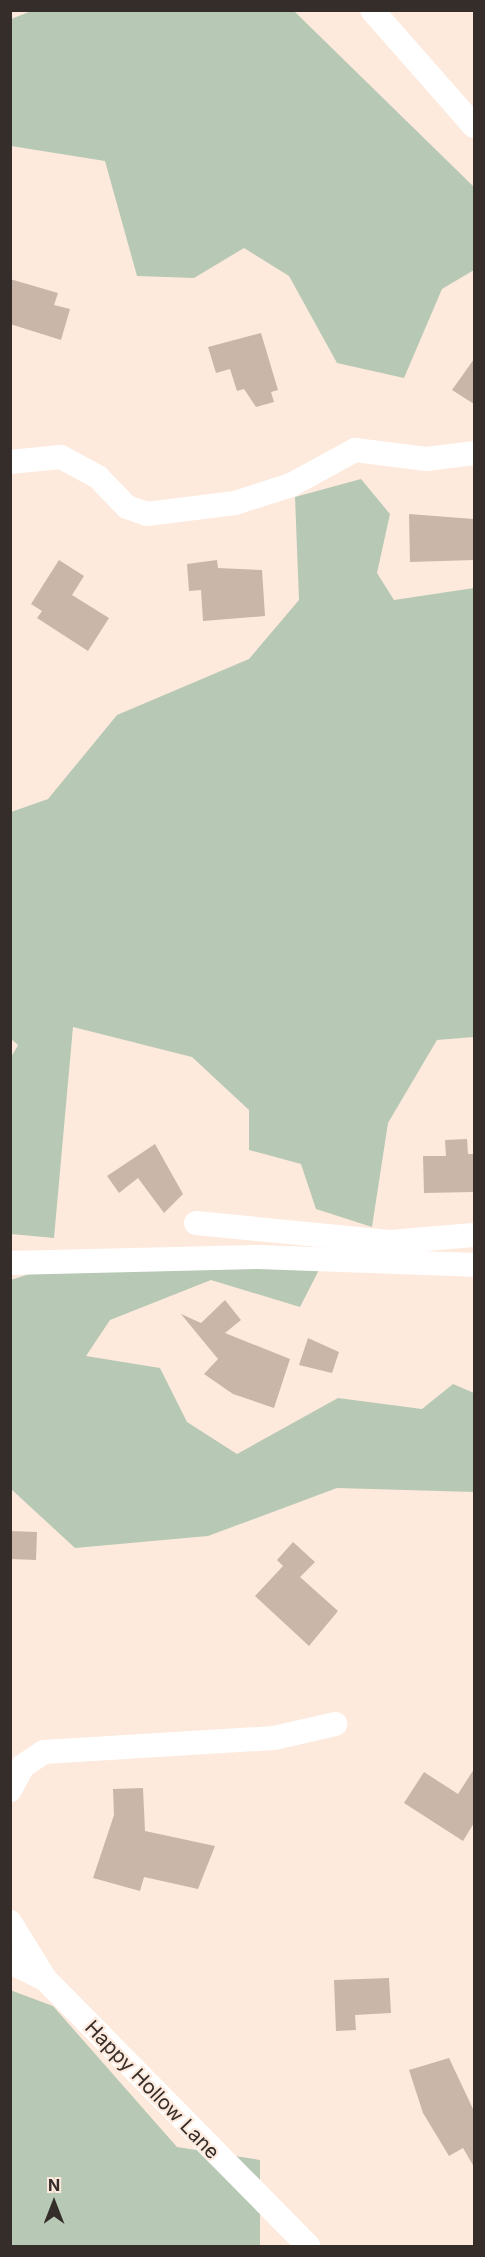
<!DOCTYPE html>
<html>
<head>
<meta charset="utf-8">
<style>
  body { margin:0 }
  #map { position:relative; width:485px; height:2257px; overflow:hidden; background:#feeadd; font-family:Inter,sans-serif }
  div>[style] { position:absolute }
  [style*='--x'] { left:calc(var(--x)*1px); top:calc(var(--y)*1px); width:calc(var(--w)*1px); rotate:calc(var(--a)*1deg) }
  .green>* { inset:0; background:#b7c9b5 }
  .building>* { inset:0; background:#c9b6a9 }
  .minor>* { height:24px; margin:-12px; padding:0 12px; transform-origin:12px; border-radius:12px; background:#fff }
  span { translate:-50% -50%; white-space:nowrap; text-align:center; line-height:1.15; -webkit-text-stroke:4.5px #feeadd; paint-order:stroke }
  .street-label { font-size:20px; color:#352d29 }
  .frame { position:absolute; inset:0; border:12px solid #352d29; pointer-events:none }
  .north { position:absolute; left:24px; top:2173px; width:60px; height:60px; -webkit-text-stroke:4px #feeadd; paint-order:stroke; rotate:0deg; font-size:16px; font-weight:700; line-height:24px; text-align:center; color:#352d29 }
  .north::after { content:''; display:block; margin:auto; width:21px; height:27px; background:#352d29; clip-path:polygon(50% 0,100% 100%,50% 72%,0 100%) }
</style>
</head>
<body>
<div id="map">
  <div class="green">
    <div style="clip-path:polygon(34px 10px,294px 11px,474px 187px,474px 270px,442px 289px,404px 378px,337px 363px,289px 276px,244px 248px,194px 278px,137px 276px,105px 161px,11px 146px,11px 19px)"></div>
    <div style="clip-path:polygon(361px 479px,390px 514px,377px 573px,394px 600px,474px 588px,474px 1037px,437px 1040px,388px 1123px,372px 1227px,316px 1209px,301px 1164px,249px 1150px,249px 1110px,192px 1057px,73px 1027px,54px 1238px,11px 1234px,10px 1059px,18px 1045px,10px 1038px,11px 812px,48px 799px,117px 715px,249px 659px,299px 600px,295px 497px)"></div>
    <div style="clip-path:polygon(320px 1268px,300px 1307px,211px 1280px,110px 1320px,86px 1356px,160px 1368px,187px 1422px,237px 1454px,338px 1398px,422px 1409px,453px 1384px,474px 1393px,474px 1492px,337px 1488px,208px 1536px,75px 1548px,11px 1489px,11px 1280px,41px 1270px)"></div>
    <div style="clip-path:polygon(10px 1990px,53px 2006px,177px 2147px,260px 2160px,260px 2246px,11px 2246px)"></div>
  </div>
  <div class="building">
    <div style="clip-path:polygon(10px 279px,58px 293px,54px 305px,70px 309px,61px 340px,10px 324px)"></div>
    <div style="clip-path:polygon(261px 333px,278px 390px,271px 392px,274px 402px,256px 407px,244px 389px,237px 391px,230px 369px,216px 373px,208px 347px)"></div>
    <div style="clip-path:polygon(474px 359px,474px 404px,452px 390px)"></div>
    <div style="clip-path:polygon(409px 514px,474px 519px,474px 560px,410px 562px)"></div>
    <div style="clip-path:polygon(59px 560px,84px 576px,72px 595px,109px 618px,88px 651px,37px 618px,42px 611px,31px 604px)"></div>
    <div style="clip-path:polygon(217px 560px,218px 568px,262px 570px,265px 616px,203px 621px,201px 590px,189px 591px,187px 564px)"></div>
    <div style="clip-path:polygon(467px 1139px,468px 1154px,474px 1154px,474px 1192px,424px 1193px,423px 1156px,446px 1156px,445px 1140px)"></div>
    <div style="clip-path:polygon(155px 1144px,183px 1194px,164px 1213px,138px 1178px,119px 1193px,107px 1176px)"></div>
    <div style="clip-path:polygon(225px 1300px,241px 1320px,225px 1333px,290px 1359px,274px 1408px,233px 1394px,204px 1374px,218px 1359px,181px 1314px,201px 1323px)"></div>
    <div style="clip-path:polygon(308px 1338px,339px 1352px,332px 1373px,299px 1365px)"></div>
    <div style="clip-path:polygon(10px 1531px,37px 1532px,36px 1560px,10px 1559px)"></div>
    <div style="clip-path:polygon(293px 1542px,315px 1562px,300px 1577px,338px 1611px,309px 1646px,255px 1596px,283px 1566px,277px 1560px)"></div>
    <div style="clip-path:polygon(474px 1769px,474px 1823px,463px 1841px,404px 1803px,424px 1772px,458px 1794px)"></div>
    <div style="clip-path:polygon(143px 1788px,145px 1831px,215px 1846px,198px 1889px,144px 1877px,140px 1891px,93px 1878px,114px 1815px,113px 1789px)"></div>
    <div style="clip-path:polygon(389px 1978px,391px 2013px,355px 2015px,356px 2030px,336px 2031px,334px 1980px)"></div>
    <div style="clip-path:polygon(449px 2058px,474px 2111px,474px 2167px,463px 2148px,449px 2156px,423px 2113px,409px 2070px)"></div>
  </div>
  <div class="minor">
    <div style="--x:372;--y:10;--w:154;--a:48.7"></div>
    <div style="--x:10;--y:462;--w:51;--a:-5.6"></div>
    <div style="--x:61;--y:457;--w:42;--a:28.4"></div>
    <div style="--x:98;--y:477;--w:42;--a:46"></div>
    <div style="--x:127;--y:507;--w:21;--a:19"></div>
    <div style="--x:147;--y:514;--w:89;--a:-7.1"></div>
    <div style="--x:235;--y:503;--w:59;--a:-17.8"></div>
    <div style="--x:291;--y:485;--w:73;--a:-28.7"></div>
    <div style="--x:355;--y:450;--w:72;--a:7.2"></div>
    <div style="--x:426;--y:459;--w:48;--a:-7.1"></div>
    <div style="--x:196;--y:1223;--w:196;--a:5.6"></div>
    <div style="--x:391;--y:1242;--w:83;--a:-4.8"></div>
    <div style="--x:10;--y:1263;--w:249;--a:-1.4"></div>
    <div style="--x:259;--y:1257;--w:215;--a:2.1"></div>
    <div style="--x:10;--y:1790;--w:27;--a:-62"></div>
    <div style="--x:23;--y:1766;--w:25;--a:-34"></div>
    <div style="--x:44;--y:1752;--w:230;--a:-3.5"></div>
    <div style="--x:274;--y:1738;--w:63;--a:-12.9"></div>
    <div style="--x:10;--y:1922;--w:67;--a:58.4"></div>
    <div style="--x:45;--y:1979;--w:375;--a:45.4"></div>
    <div style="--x:10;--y:1962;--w:39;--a:26"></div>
  </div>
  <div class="street-label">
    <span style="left:152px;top:2090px;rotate:46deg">Happy Hollow Lane</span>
  </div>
  <div class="frame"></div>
  <div class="north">N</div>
</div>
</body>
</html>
